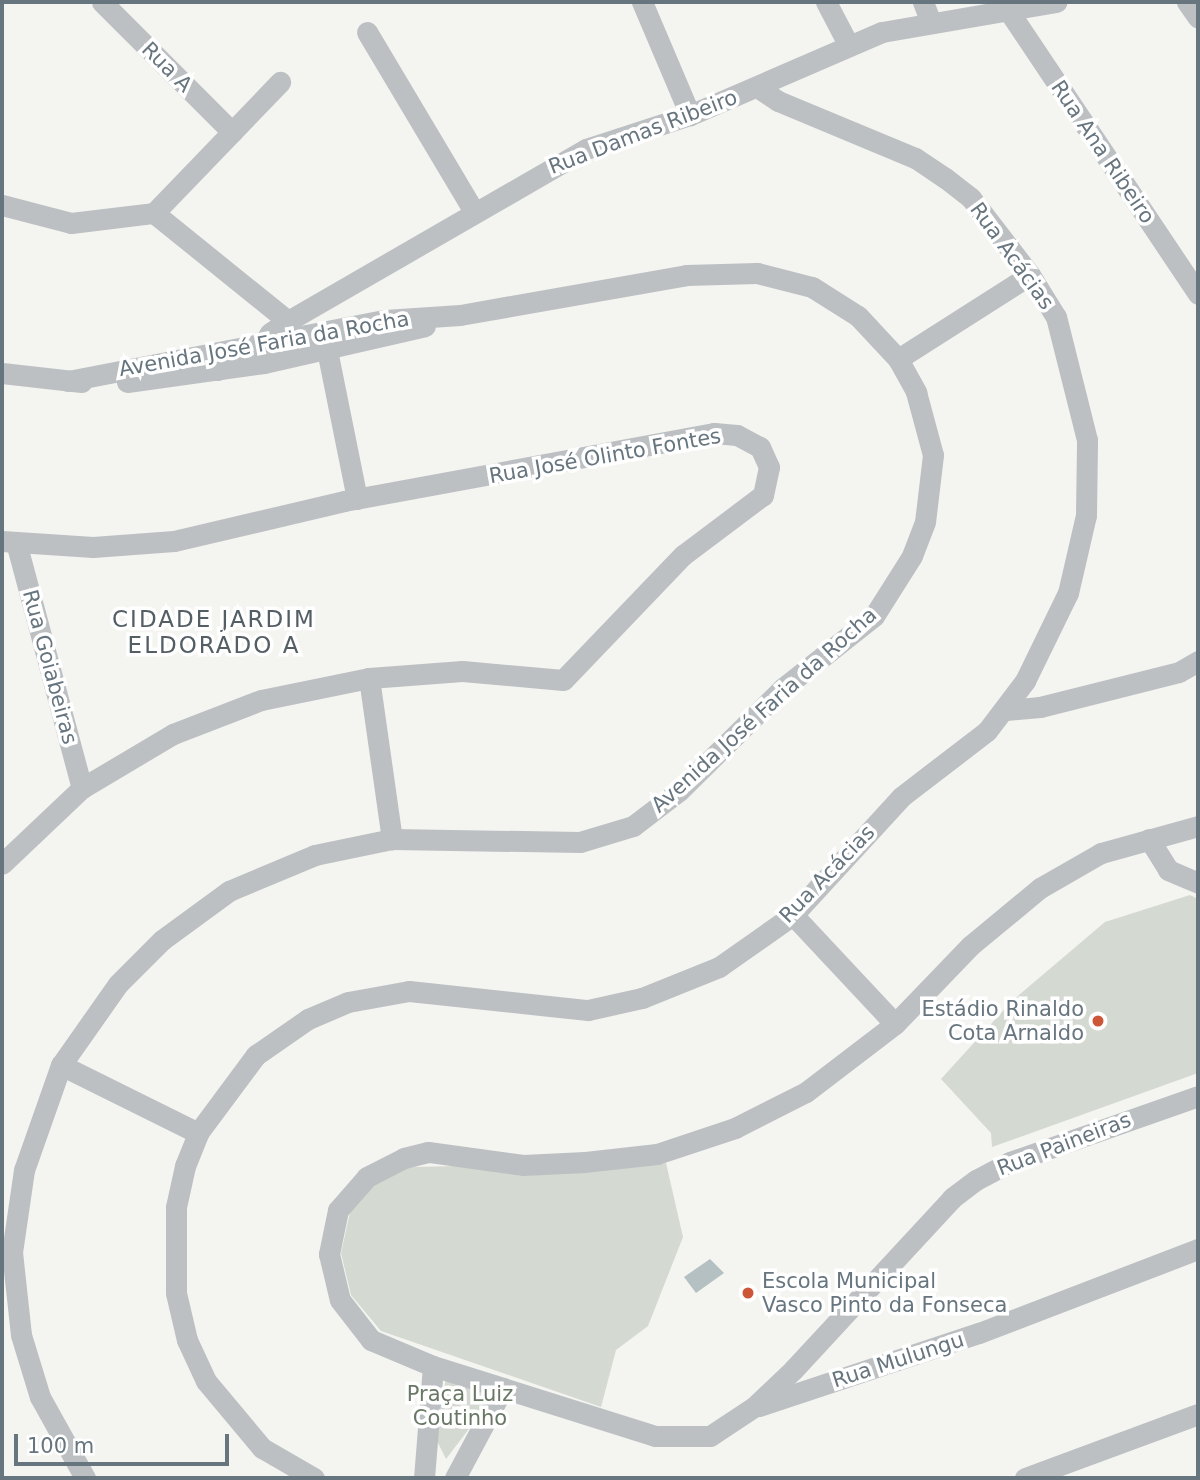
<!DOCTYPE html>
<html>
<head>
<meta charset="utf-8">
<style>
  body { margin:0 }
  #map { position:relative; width:1200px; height:1480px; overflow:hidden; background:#f4f4f1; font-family:"DejaVu Sans",sans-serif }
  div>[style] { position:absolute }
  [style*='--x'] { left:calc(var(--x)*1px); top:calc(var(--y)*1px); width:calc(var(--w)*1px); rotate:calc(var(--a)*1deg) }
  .green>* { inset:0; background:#d4d9d1 }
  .water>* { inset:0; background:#b5c0c3 }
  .minor>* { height:21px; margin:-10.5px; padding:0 10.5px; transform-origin:10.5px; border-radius:10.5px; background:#bcc0c3 }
  .dots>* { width:19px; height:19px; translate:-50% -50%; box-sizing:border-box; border:4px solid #fff; border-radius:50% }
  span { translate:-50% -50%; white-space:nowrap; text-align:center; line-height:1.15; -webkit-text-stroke:7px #fff; paint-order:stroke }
  .street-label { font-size:21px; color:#67757f }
  .poi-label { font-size:21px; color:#67757f }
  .right { translate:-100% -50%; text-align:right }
  .left { translate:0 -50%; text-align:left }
  .park-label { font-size:21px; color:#697765 }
  .neighbourhood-label { font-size:23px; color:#545e65; letter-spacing:2px }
  .frame { position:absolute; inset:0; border:4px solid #67757f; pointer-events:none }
  .scale { position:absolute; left:14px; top:1434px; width:215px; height:32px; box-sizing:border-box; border:4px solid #67757f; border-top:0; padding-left:9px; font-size:21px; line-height:24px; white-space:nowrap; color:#67757f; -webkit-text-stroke:5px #fff; paint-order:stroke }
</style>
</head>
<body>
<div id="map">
  <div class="green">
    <div style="clip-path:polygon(1190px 895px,1198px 899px,1198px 1073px,992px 1147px,991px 1133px,941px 1079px,1012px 1001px,1105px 922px)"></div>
    <div style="clip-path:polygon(666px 1163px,683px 1237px,648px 1326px,616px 1350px,601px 1407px,381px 1331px,351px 1295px,341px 1253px,350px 1212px,375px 1184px,408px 1167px,462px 1166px,522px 1176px)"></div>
    <div style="clip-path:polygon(446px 1378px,489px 1394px,481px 1413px,446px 1459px,436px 1439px)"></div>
  </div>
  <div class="water">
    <div style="clip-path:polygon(710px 1259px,724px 1273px,696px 1293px,684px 1277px)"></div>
  </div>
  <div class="minor">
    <div style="--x:102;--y:2;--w:184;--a:45"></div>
    <div style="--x:642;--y:2;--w:123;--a:67"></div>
    <div style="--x:826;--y:2;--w:47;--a:62.4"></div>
    <div style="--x:923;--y:2;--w:22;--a:69"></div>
    <div style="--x:1187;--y:2;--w:19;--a:55"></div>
    <div style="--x:1008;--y:10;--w:342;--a:56.2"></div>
    <div style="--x:367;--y:32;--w:207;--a:59.2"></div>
    <div style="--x:2;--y:205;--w:71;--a:14.6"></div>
    <div style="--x:71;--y:223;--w:84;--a:-6.9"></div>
    <div style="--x:154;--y:213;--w:172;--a:38.9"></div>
    <div style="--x:154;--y:213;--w:182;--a:-46.1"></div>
    <div style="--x:334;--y:339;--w:13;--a:122"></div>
    <div style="--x:327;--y:350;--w:152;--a:78.6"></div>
    <div style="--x:898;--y:359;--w:156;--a:-32.5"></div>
    <div style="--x:217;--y:370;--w:40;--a:-18.9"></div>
    <div style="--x:255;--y:357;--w:28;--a:-58"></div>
    <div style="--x:270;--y:333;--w:22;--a:-34"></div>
    <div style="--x:288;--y:321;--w:344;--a:-30"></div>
    <div style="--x:586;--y:149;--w:109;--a:-18.1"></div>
    <div style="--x:690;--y:115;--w:209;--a:-23.4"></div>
    <div style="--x:882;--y:32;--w:177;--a:-9.8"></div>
    <div style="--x:2;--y:373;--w:80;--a:6.5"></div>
    <div style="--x:68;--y:381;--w:323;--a:-10.9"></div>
    <div style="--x:385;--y:320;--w:75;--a:-3.8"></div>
    <div style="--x:460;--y:315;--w:230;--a:-10"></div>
    <div style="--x:686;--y:275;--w:71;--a:-1.6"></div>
    <div style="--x:757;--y:273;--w:57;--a:14.3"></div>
    <div style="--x:812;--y:287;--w:54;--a:32.2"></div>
    <div style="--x:858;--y:316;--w:59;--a:47.1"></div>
    <div style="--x:898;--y:359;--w:38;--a:61"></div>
    <div style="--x:916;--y:392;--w:65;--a:74.9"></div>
    <div style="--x:933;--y:455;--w:67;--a:96.8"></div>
    <div style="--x:925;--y:522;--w:36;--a:111"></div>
    <div style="--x:912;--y:556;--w:71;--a:122.3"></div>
    <div style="--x:874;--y:616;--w:116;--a:141.6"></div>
    <div style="--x:783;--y:688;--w:146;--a:135.3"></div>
    <div style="--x:679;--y:791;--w:58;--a:142.7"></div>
    <div style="--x:633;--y:826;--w:55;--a:163.2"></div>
    <div style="--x:580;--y:842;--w:188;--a:-179.1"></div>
    <div style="--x:392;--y:839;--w:79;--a:168.3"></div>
    <div style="--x:315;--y:855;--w:93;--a:157.3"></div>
    <div style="--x:229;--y:891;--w:83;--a:143.8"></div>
    <div style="--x:162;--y:940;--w:62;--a:135"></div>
    <div style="--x:118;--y:984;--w:99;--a:125.1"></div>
    <div style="--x:61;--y:1065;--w:111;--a:109.4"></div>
    <div style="--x:24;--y:1170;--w:83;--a:98.3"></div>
    <div style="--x:12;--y:1252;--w:83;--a:83.8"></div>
    <div style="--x:21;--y:1335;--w:65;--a:73"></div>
    <div style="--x:40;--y:1397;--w:93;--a:60.9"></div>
    <div style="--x:127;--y:382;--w:138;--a:-7.9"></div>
    <div style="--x:264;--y:363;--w:165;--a:-12.9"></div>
    <div style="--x:2;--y:541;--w:91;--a:3.8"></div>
    <div style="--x:93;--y:547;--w:81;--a:-4.2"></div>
    <div style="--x:174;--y:541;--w:175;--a:-13.2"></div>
    <div style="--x:344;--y:501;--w:376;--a:-10.4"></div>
    <div style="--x:714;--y:433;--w:23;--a:5"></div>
    <div style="--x:737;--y:435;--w:26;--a:28"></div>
    <div style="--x:760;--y:447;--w:22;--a:66"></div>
    <div style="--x:769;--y:467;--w:29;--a:102"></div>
    <div style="--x:763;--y:495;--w:100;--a:143.1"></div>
    <div style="--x:683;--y:555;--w:173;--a:133.8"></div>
    <div style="--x:563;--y:680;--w:101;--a:-174.9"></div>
    <div style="--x:462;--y:671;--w:93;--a:175.7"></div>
    <div style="--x:369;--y:678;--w:110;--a:168.5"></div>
    <div style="--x:261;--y:700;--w:94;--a:158.9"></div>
    <div style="--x:173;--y:734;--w:106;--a:149.3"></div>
    <div style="--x:82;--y:788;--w:110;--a:136.5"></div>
    <div style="--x:17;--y:546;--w:251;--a:75"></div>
    <div style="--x:369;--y:678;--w:163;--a:81.9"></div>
    <div style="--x:1006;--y:710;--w:34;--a:-5"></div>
    <div style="--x:1040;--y:707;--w:143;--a:-14.1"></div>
    <div style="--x:1179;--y:672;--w:22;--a:-30"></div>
    <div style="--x:1198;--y:826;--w:101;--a:164.4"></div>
    <div style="--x:1101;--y:853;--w:70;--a:150.2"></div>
    <div style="--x:1040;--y:888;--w:91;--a:140.4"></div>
    <div style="--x:970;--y:946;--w:108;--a:133.9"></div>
    <div style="--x:895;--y:1024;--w:112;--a:142.6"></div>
    <div style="--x:806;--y:1092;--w:80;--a:153.1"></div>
    <div style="--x:735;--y:1128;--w:82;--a:161.6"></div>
    <div style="--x:657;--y:1154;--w:72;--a:173.7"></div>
    <div style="--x:585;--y:1162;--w:62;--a:177.2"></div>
    <div style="--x:523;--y:1165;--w:96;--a:-172.2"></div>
    <div style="--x:428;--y:1152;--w:25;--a:166"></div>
    <div style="--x:404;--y:1158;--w:42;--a:152.8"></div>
    <div style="--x:367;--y:1177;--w:44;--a:131.3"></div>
    <div style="--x:338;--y:1210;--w:45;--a:101.6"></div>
    <div style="--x:329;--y:1254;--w:47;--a:76.6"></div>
    <div style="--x:340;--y:1300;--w:51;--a:52.2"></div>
    <div style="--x:371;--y:1340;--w:67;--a:22.8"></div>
    <div style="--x:433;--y:1366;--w:233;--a:17.5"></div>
    <div style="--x:655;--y:1436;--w:55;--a:0"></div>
    <div style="--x:710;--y:1436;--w:53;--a:-33.4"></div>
    <div style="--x:754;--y:1407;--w:54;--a:-43.5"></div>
    <div style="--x:793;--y:1370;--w:234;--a:-47.2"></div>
    <div style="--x:952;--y:1198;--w:30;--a:-37"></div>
    <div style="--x:976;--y:1180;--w:38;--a:-28"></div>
    <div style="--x:1010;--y:1162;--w:199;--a:-19.3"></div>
    <div style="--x:1149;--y:839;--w:36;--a:58"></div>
    <div style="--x:1168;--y:870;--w:33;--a:23"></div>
    <div style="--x:793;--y:915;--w:149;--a:46.9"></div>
    <div style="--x:61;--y:1065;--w:153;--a:26.4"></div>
    <div style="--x:759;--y:1406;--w:232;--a:-18.4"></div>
    <div style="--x:979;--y:1333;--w:235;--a:-21"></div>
    <div style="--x:314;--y:1478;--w:60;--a:-150"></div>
    <div style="--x:262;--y:1448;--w:87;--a:-129.9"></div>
    <div style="--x:206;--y:1381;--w:45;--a:-114.9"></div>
    <div style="--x:187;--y:1340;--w:48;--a:-103.2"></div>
    <div style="--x:176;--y:1293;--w:86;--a:-90"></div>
    <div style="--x:176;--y:1207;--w:42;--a:-77.6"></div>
    <div style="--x:185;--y:1166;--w:35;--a:-68"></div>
    <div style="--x:198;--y:1133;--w:97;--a:-53.4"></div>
    <div style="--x:256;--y:1055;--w:63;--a:-34.7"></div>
    <div style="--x:308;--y:1019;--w:43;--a:-23"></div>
    <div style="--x:348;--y:1002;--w:62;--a:-10.2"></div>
    <div style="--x:409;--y:991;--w:180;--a:6.1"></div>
    <div style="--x:588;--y:1010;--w:55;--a:-12.5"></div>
    <div style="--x:642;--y:998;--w:83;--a:-21.9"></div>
    <div style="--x:719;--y:967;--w:90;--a:-35.1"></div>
    <div style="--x:793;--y:915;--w:160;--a:-47.5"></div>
    <div style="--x:901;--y:797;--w:108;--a:-37.5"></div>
    <div style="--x:987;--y:731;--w:63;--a:-52.8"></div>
    <div style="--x:1025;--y:681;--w:98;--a:-64"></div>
    <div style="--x:1068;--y:593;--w:80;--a:-77"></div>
    <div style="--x:1086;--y:515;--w:75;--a:-89.2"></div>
    <div style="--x:1087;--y:440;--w:127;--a:-104.1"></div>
    <div style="--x:1056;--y:317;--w:49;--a:-121.8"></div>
    <div style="--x:1030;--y:275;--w:97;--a:-127.5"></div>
    <div style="--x:971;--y:198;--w:33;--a:-142"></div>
    <div style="--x:945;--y:178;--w:36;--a:-146"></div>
    <div style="--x:915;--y:158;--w:148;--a:-157.4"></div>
    <div style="--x:778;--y:101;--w:25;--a:-146"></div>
    <div style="--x:424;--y:1478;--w:112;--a:-85.4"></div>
    <div style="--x:455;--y:1478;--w:102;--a:-61.9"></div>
    <div style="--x:1025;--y:1478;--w:184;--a:-20.3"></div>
  </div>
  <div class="dots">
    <div style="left:1098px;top:1021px;background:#cd5638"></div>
    <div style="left:748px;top:1293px;background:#cd5638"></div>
  </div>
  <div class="street-label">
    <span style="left:167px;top:67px;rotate:45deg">Rua A</span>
    <span style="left:643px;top:132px;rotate:-21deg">Rua Damas Ribeiro</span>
    <span style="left:1103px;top:152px;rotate:56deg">Rua Ana Ribeiro</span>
    <span style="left:1012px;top:256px;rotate:54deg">Rua Acácias</span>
    <span style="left:264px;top:344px;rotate:-10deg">Avenida José Faria da Rocha</span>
    <span style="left:605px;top:456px;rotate:-10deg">Rua José Olinto Fontes</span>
    <span style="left:50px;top:667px;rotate:75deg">Rua Goiabeiras</span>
    <span style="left:764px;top:710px;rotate:-42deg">Avenida José Faria da Rocha</span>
    <span style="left:827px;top:874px;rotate:-46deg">Rua Acácias</span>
    <span style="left:1064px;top:1144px;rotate:-21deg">Rua Paineiras</span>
    <span style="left:898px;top:1360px;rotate:-18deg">Rua Mulungu</span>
  </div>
  <div class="poi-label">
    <span class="right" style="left:1084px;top:1021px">Estádio Rinaldo<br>Cota Arnaldo</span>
    <span class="left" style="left:762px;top:1293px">Escola Municipal<br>Vasco Pinto da Fonseca</span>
  </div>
  <div class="park-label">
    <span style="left:460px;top:1406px">Praça Luiz<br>Coutinho</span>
  </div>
  <div class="neighbourhood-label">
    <span style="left:214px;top:632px">CIDADE JARDIM<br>ELDORADO A</span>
  </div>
  <div class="frame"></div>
  <div class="scale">100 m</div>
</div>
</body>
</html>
